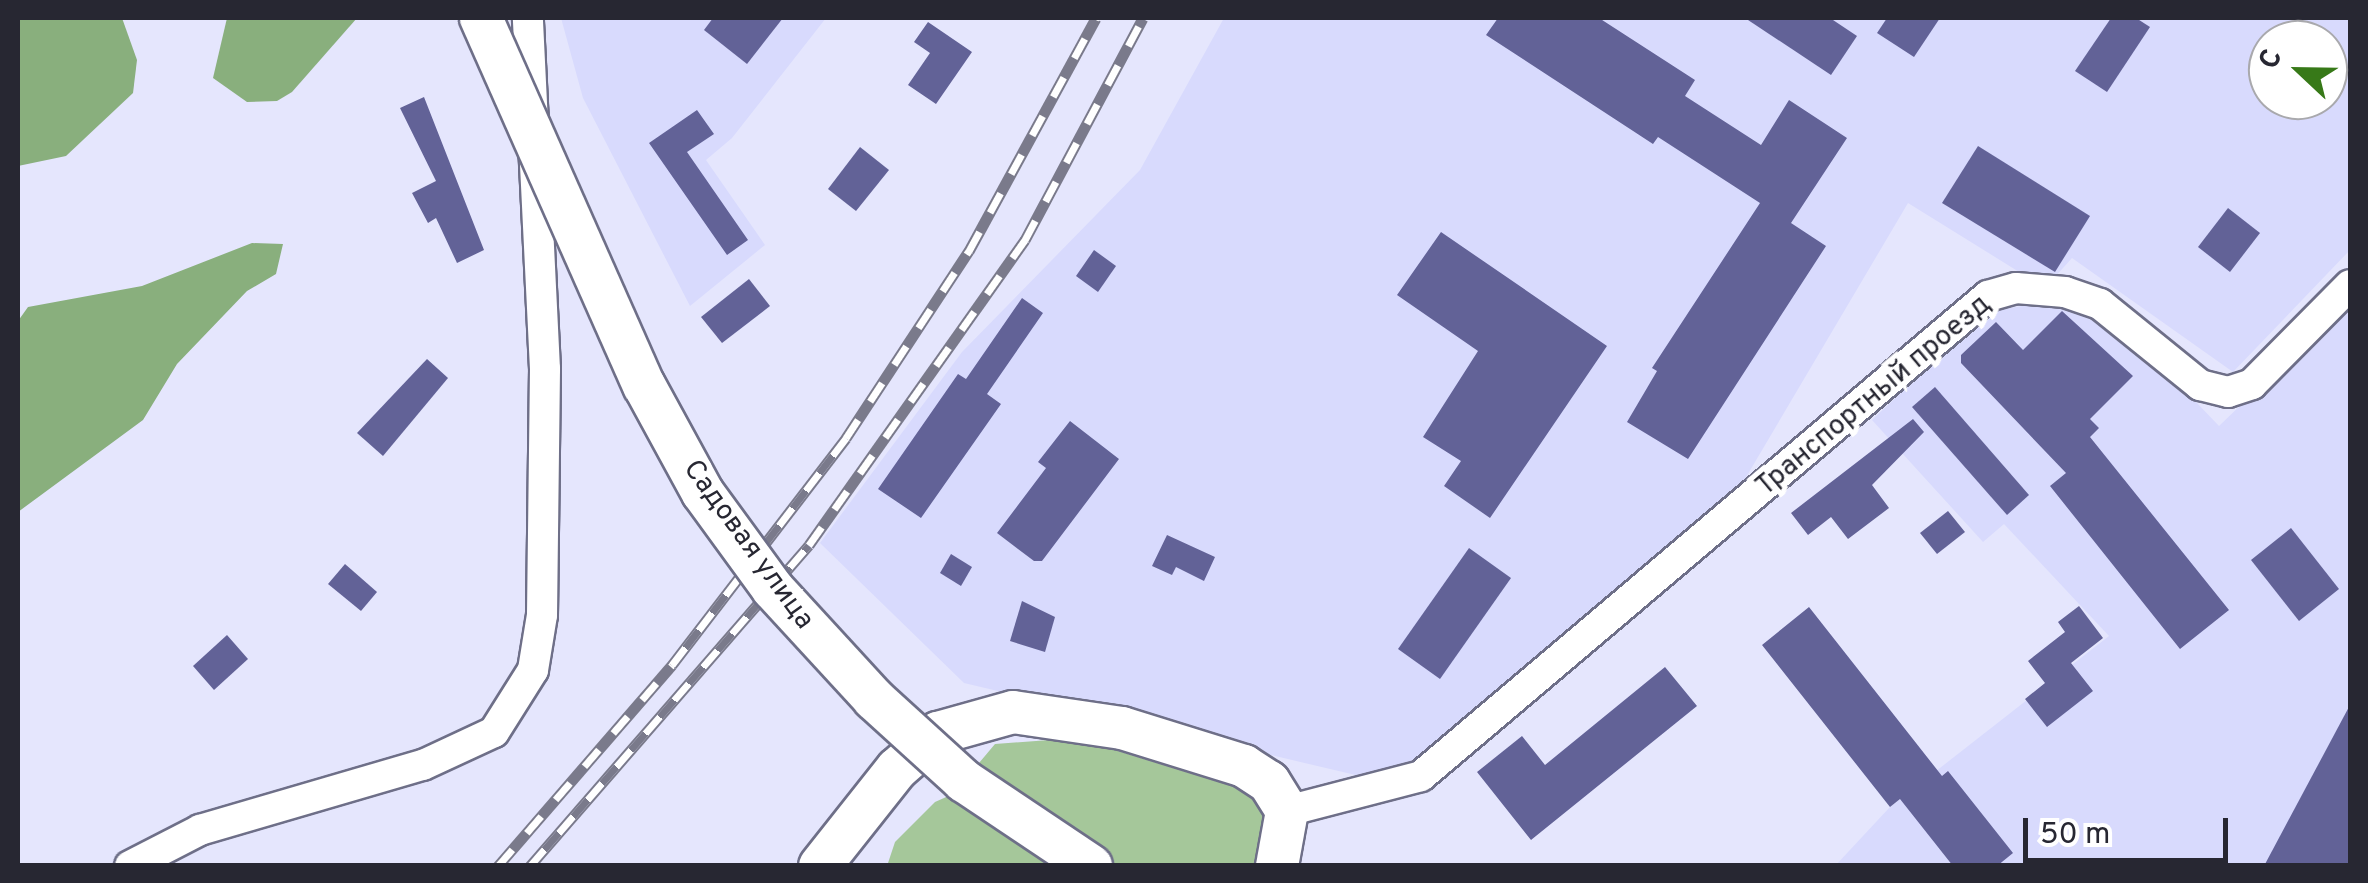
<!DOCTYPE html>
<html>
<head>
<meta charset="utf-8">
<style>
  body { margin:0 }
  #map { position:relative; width:2368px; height:883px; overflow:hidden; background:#e5e6fd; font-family:Overpass,sans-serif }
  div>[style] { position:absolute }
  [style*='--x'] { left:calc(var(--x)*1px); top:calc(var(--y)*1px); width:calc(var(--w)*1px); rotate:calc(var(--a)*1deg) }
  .built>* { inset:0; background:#d8dafd }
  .green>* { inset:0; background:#a5c79a }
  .forest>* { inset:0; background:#89af7d }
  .building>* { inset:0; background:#626297 }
  .roads { filter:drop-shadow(2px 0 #6e6f88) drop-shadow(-2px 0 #6e6f88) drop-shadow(0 2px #6e6f88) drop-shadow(0 -2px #6e6f88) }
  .street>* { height:30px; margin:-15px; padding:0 15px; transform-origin:15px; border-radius:15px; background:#fff }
  .secondary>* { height:42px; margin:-21px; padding:0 21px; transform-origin:21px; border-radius:21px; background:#fff }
  .rail>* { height:11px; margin-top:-5.5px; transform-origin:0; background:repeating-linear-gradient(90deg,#fff 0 22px,#7a7a8b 0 44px); box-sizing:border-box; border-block:2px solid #7a7a8b }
  .bridges { filter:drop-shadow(2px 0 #6e6f88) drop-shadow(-2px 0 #6e6f88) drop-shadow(0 2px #6e6f88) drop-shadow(0 -2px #6e6f88) }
  .secondary-bridge>* { height:42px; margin:-21px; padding:0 21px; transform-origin:21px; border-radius:21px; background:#fff }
  span { translate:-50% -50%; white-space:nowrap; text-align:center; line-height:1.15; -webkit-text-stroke:10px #fff; paint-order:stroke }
  .street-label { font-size:28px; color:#272732 }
  .frame { position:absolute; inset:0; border:20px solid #272732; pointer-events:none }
  .north { position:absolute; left:2248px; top:20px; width:100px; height:100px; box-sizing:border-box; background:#fff; border:2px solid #a9a9ad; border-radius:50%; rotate:292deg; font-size:28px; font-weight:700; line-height:40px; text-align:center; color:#272732 }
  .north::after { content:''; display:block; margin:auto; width:35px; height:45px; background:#377918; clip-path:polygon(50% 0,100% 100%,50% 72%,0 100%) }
  .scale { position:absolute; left:2023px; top:818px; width:205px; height:45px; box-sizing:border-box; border:5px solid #272732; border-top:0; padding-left:12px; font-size:30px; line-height:35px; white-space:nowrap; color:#272732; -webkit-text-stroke:8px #fff; paint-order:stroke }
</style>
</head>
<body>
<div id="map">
  <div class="built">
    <div style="clip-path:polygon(561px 18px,826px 18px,732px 138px,706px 160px,765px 245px,690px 306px,583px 98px)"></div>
    <div style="clip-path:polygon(evenodd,1224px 18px,2350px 18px,2350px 250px,2233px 372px,2072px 258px,2045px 288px,1908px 203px,1742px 484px,1394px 784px,964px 683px,820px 543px,962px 352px,1140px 170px,1224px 18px,2268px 40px,2328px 40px,2328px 100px,2268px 100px,2268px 40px)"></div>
    <div style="clip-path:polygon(2058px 300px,2090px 312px,2171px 376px,2219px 426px,2350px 300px,2350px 865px,1835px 866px,1890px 807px,2109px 636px,2004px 524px,1983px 542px,1872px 420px,1987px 312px)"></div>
  </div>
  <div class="green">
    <div style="clip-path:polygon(1076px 738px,1238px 788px,1264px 807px,1269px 846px,1259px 865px,887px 866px,895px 842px,935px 802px,953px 794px,995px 744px)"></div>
  </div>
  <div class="forest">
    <div style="clip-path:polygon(18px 18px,122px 18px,137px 60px,133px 93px,66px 156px,18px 166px)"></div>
    <div style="clip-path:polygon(227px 18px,357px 18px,292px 92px,277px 101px,247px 102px,213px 78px)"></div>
    <div style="clip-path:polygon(252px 243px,283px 244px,276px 274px,247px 291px,177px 364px,143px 420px,18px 512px,18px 321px,28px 307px,142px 286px)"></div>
  </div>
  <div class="building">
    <div style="clip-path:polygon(713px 18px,783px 18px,747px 64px,704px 30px)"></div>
    <div style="clip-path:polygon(1498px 18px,1599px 18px,1695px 80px,1685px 96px,1761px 145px,1789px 100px,1847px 138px,1791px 223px,1826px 246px,1688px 459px,1627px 422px,1657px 371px,1652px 368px,1760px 203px,1658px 137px,1653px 144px,1486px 35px)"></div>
    <div style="clip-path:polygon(1745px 18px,1830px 18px,1857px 36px,1831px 75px)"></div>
    <div style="clip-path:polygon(1887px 18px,1940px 18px,1914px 57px,1877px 33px)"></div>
    <div style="clip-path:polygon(2111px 18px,2136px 18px,2150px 27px,2107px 92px,2075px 71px)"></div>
    <div style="clip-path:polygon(928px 22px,972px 52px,936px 104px,908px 85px,930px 53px,914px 42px)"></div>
    <div style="clip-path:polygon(424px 97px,484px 250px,457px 263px,436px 218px,428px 223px,412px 193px,436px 181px,400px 108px)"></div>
    <div style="clip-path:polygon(697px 110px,714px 134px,687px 152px,748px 240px,727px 255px,649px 143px)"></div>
    <div style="clip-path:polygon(1978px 146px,2090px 216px,2055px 272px,1942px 203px)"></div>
    <div style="clip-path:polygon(860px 147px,889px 170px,856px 211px,828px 189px)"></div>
    <div style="clip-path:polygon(2228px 208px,2260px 233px,2230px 272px,2198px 247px)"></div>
    <div style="clip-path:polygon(1441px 232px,1607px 346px,1490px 518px,1444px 486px,1461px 461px,1423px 437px,1478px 351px,1397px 295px)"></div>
    <div style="clip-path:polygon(1094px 250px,1116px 266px,1098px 292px,1076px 276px)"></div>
    <div style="clip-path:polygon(749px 279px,770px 306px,722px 343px,701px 317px)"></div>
    <div style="clip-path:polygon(1022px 298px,1043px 313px,987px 394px,1001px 404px,921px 518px,878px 489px,958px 374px,966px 379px)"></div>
    <div style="clip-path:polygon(2062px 311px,2133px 376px,2090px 419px,2099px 428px,2090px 437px,2229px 610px,2180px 649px,2050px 486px,2066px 473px,1961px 363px,1961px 355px,1996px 322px,2023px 350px)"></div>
    <div style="clip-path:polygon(427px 359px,448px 378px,383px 456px,357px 433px)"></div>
    <div style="clip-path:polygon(1935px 387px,2029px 495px,2007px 515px,1912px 407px)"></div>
    <div style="clip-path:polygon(1913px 419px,1924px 432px,1872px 485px,1889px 508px,1848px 539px,1831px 517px,1808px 535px,1791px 513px)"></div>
    <div style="clip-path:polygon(1070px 421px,1119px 459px,1042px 561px,1034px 561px,997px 533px,1046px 468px,1038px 462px)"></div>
    <div style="clip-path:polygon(1948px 511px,1965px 532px,1937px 554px,1920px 533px)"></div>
    <div style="clip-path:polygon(2291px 528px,2339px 589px,2299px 621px,2251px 560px)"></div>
    <div style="clip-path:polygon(1167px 535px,1215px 557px,1204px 581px,1176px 567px,1172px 575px,1152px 566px)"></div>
    <div style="clip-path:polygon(1469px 548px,1511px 578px,1440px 679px,1398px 649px)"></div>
    <div style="clip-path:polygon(951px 554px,972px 567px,961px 586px,940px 573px)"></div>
    <div style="clip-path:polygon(345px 564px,377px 592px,361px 611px,328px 584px)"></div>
    <div style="clip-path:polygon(1022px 601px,1055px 617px,1045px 652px,1010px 641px)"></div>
    <div style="clip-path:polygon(2079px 606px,2103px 638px,2071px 663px,2093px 691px,2047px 727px,2025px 699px,2045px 683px,2028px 661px,2065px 632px,2058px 622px)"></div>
    <div style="clip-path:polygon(1809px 607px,1942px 776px,1948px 771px,2013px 853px,1997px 866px,1953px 866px,1900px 799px,1890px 807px,1762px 645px)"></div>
    <div style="clip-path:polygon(227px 635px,248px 659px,214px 690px,193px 666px)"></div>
    <div style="clip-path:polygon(1665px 667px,1697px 706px,1531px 840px,1477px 772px,1522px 736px,1545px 765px)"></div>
    <div style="clip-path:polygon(2350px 705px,2350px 866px,2264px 866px)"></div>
  </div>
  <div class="roads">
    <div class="street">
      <div style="--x:1287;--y:811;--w:138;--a:-14.6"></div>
      <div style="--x:1421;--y:776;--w:743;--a:-40.25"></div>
      <div style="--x:1988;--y:296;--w:29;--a:-16"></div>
      <div style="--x:2016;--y:288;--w:49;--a:4.7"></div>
      <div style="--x:2065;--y:292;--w:37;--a:19"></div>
      <div style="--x:2100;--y:304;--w:129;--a:39"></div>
      <div style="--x:2200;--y:385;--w:29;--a:14"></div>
      <div style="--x:2228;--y:392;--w:25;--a:-18"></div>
      <div style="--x:2252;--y:384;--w:139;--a:-45.3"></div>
      <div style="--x:130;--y:866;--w:79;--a:-27.2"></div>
      <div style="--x:200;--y:830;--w:232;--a:-16.3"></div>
      <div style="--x:423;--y:765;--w:78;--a:-24.9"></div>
      <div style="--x:494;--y:732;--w:73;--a:-57.8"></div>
      <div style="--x:533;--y:670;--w:56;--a:-80.7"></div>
      <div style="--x:542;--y:615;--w:246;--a:-89.3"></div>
      <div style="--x:545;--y:369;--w:351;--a:-92.8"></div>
    </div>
    <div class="secondary">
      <div style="--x:820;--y:866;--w:124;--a:-51.6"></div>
      <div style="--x:897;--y:769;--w:55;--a:-41.3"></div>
      <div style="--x:938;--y:733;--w:78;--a:-15.6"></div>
      <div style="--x:1013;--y:712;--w:110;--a:8.4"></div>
      <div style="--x:1122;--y:728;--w:128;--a:17.3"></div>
      <div style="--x:1244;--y:766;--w:30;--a:33"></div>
      <div style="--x:1269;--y:782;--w:34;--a:58"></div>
      <div style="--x:1287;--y:811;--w:56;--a:100.3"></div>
    </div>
  </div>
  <div class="rail">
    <div style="--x:498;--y:866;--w:266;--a:-49.1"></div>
    <div style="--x:672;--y:665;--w:286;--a:-52.5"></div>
    <div style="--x:846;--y:438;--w:224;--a:-56.7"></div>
    <div style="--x:969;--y:251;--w:265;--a:-61.4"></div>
    <div style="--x:530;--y:866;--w:425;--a:-49"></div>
    <div style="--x:809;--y:545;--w:374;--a:-54.7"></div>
    <div style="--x:1025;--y:240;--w:251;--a:-62"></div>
  </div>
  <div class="bridges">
    <div class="secondary-bridge">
      <div style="--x:481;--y:18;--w:402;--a:66.1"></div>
      <div style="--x:644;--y:385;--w:123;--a:61.4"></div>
      <div style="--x:703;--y:493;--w:119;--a:53.9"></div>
      <div style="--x:773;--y:589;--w:149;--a:47.4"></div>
      <div style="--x:874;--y:699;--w:122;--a:42.3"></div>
      <div style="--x:964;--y:781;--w:153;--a:33.8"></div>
    </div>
  </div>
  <div class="street-label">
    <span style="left:1874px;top:396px;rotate:-40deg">Транспортный проезд</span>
    <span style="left:748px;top:545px;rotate:54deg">Садовая улица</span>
  </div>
  <div class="frame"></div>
  <div class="north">С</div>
  <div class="scale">50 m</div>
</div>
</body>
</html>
